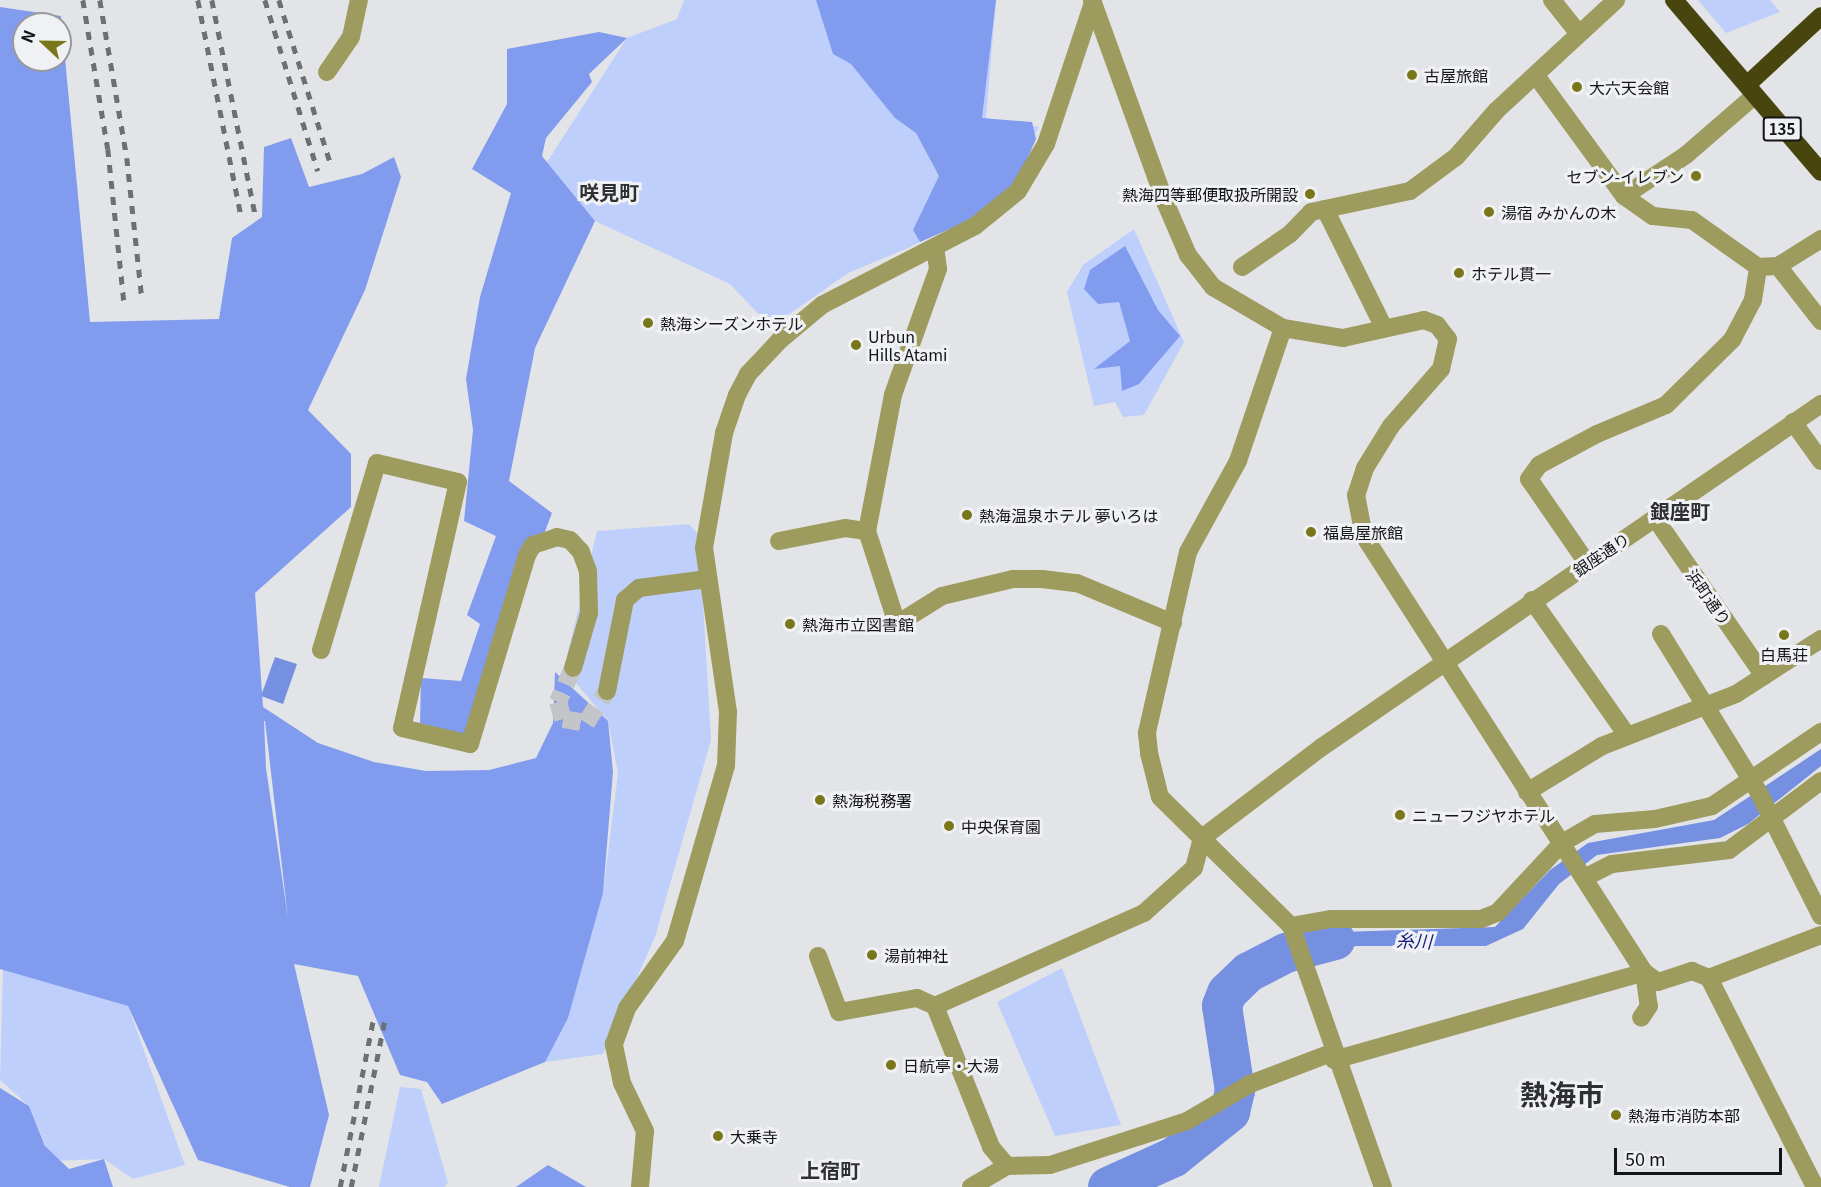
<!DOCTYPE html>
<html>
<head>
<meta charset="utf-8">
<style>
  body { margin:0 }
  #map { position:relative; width:1821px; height:1187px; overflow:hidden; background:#e3e4e7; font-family:Georgia,"Noto Sans JP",serif }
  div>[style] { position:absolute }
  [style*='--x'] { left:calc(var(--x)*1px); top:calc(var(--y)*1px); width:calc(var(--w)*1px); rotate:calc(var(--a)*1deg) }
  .green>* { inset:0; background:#bfcffc }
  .forest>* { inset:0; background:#819cee }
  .water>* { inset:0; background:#7690e1 }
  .river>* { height:40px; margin:-20px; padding:0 20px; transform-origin:20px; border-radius:20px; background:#7690e1 }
  .minor-tunnel>* { height:18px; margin-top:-9px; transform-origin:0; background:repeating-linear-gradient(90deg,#c4c5c8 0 18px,transparent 0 27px) }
  .minor>* { height:18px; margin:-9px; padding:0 9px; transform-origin:9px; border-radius:9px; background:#9d9b5e }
  .highway>* { height:18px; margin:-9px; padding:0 9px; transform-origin:9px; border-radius:9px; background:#48450e }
  .rail>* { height:4.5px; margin-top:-2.25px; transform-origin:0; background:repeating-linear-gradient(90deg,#6e6f71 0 8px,transparent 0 16px) }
  .dots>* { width:16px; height:16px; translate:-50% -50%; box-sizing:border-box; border:3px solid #f0f1f4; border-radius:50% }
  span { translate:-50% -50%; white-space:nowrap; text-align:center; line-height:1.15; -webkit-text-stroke:6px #f0f1f4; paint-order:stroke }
  .shield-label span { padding:2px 4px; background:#f0f1f4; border:2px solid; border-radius:4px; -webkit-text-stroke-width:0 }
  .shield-label { font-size:15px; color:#141516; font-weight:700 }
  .poi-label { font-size:16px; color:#141516 }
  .left { translate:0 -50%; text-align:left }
  .right { translate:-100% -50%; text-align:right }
  .street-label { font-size:16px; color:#141516 }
  .water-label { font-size:18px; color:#141d79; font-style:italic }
  .quarter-label { font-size:20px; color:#2e2f31; font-weight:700 }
  .town-label { font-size:28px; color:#2e2f31; font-weight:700 }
  .north { position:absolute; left:12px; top:12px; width:60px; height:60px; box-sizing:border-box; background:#f0f1f4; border:2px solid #98999b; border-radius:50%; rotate:292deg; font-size:16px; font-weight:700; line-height:24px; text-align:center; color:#141516 }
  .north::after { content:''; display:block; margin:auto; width:21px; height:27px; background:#7a761a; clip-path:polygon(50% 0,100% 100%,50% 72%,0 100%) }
  .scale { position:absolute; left:1614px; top:1148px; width:168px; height:27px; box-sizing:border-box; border:3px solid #141516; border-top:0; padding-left:8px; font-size:18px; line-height:21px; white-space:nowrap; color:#141516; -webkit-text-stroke:4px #f0f1f4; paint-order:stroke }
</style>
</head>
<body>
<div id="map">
  <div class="green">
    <div style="clip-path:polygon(684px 0,996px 0,986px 118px,1039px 127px,996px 200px,910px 247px,848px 273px,771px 327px,730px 284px,595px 221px,547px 162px,627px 38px,677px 19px)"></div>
    <div style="clip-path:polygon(1698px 0,1770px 0,1780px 12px,1726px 33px)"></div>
    <div style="clip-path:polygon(1134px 229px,1184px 342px,1144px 415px,1123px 417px,1115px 402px,1094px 406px,1067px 292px,1083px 265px)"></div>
    <div style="clip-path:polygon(689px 524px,699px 535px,711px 740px,655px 937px,603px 1054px,545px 1062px,603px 893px,618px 773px,608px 721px,564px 669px,597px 531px)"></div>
    <div style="clip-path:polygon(1062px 968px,1121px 1125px,1055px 1136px,997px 1002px)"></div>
    <div style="clip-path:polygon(3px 969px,128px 1006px,185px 1165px,133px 1179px,104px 1159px,52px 1161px,29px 1106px,0 1080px)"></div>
    <div style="clip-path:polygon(400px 1087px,421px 1089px,448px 1183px,444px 1187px,379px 1187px)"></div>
  </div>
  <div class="forest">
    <div style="clip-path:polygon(816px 0,996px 0,982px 118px,1032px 122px,1036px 139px,1016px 185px,975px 218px,920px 242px,913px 230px,939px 176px,916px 133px,895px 118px,851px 64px,833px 54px)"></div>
    <div style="clip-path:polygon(evenodd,0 7px,61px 16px,90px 322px,219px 319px,232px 238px,262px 217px,264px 147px,291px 138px,309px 187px,362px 174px,394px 157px,401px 177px,365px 290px,308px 410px,351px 454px,351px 507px,255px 593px,263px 707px,318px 743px,374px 762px,426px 771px,489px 770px,536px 758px,553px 723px,555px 672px,608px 721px,613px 772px,603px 893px,568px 1018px,545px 1062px,442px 1104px,427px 1082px,400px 1075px,358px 976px,294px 964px,329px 1115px,310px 1187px,290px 1187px,198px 1160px,128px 1006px,0 969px,0 7px,24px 24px,60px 24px,60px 60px,24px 60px,24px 24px,0 7px,264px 721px,265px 721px,288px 918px,266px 768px,264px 721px)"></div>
    <div style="clip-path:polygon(599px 32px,627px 38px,589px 74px,592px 82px,546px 138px,542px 156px,595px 221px,535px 348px,509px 481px,552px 513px,462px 748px,420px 723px,421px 678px,461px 681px,480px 624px,467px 615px,496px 536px,464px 521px,473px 430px,466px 379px,480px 297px,511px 193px,472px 169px,507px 104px,507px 49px)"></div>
    <div style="clip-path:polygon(1125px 246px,1158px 310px,1180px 336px,1139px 384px,1122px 391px,1120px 366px,1094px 369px,1130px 341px,1119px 302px,1098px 304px,1084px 289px,1090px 270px)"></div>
    <div style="clip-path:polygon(0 1088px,29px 1106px,45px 1146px,69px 1169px,104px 1159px,113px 1187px,0 1187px)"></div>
    <div style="clip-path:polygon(548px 1165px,586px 1187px,516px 1187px)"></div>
  </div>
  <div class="water">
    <div style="clip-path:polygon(275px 657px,297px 664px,283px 704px,261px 696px)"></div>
    <div style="clip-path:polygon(1821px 749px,1821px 766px,1748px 824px,1720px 838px,1597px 855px,1559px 884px,1523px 929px,1486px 946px,1356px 946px,1291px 965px,1275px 950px,1310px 933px,1495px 927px,1550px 870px,1588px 843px,1714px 820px)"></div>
  </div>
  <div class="river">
    <div style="--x:1108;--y:1187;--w:72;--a:-24.4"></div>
    <div style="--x:1174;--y:1157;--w:72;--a:-38.8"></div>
    <div style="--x:1230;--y:1112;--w:22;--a:-77"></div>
    <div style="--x:1235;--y:1091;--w:86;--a:-98.7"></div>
    <div style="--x:1222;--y:1006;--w:14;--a:-69"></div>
    <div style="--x:1227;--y:993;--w:30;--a:-44"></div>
    <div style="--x:1249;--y:972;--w:42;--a:-27.2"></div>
    <div style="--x:1286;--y:953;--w:51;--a:-14.9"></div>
  </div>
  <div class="minor-tunnel">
    <div style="--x:573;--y:668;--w:37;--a:114"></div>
    <div style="--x:558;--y:702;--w:18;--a:74"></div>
    <div style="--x:563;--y:719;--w:23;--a:10"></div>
    <div style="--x:586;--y:723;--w:38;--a:-57"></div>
  </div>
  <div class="minor">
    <div style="--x:1092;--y:0;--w:217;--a:70.1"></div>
    <div style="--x:1166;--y:204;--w:56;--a:66.7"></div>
    <div style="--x:1188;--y:255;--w:41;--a:52"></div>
    <div style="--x:1213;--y:287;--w:81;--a:30.4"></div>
    <div style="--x:1283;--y:328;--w:61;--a:9.5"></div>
    <div style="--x:1343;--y:338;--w:83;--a:-12.5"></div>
    <div style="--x:1424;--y:320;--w:14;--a:21"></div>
    <div style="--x:1437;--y:325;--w:18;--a:52"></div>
    <div style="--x:1448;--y:339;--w:31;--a:103"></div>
    <div style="--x:1441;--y:369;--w:76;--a:131.3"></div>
    <div style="--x:1391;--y:426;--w:49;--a:121.8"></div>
    <div style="--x:1365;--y:468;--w:28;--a:108"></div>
    <div style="--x:1356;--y:495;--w:42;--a:79"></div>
    <div style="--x:1364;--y:536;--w:518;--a:57.29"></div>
    <div style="--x:1644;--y:972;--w:17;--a:36"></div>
    <div style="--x:1658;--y:982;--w:36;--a:-18"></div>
    <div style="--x:1692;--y:971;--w:18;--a:22"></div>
    <div style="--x:1709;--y:978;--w:234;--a:63.1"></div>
    <div style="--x:1552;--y:0;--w:43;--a:51.5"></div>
    <div style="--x:327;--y:72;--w:42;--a:-55.6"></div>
    <div style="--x:351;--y:37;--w:38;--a:-78"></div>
    <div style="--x:1537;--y:77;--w:147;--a:53.8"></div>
    <div style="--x:1624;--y:196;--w:35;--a:35"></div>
    <div style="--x:1653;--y:216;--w:39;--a:6"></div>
    <div style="--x:1692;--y:220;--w:81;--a:35.5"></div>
    <div style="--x:1758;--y:267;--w:20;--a:-3"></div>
    <div style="--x:1778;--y:266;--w:70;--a:52"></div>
    <div style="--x:1624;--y:196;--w:74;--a:-33.5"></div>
    <div style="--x:1686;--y:155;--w:89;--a:-40.9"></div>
    <div style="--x:1325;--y:209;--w:133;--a:63.6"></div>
    <div style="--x:935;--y:247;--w:22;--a:82"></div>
    <div style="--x:938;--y:269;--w:134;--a:109.7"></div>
    <div style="--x:893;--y:395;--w:138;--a:100.8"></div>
    <div style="--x:867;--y:531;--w:98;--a:72.1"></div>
    <div style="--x:897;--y:624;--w:53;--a:-31.9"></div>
    <div style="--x:942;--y:596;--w:73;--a:-13.5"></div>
    <div style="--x:1013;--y:579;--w:29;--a:0"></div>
    <div style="--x:1042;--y:579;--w:35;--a:7"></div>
    <div style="--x:1077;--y:583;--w:104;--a:22.6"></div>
    <div style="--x:1778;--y:266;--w:51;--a:-32.1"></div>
    <div style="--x:1242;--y:267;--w:58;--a:-34.5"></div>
    <div style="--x:1290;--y:234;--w:30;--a:-46"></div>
    <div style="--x:1311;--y:212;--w:101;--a:-12"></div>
    <div style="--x:1410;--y:191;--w:57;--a:-36.5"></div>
    <div style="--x:1456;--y:157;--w:62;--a:-48.9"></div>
    <div style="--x:1497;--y:110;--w:162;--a:-42.7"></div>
    <div style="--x:1283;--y:328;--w:140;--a:108.7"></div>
    <div style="--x:1238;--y:461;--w:104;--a:118.8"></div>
    <div style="--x:1188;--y:552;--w:186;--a:102.8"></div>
    <div style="--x:1147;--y:733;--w:20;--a:84"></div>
    <div style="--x:1149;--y:753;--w:45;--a:76"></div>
    <div style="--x:1160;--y:797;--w:184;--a:44.6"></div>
    <div style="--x:1291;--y:926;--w:277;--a:70.6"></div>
    <div style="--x:1793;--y:422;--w:48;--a:54.3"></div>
    <div style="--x:1655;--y:518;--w:192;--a:55.4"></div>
    <div style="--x:779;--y:541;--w:67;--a:-11.1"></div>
    <div style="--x:845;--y:528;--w:22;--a:8"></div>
    <div style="--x:1587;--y:563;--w:102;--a:-124.6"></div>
    <div style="--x:1529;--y:479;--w:17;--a:-54"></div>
    <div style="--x:1539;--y:465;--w:66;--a:-28.1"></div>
    <div style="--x:1597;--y:434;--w:75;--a:-22.8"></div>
    <div style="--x:1666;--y:405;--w:93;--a:-44.6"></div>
    <div style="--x:1732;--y:340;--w:45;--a:-62.3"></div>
    <div style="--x:1753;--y:300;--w:33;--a:-81"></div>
    <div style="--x:1532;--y:600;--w:165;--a:54.9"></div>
    <div style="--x:1661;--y:634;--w:185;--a:58.3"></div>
    <div style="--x:1758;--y:791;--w:140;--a:63.3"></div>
    <div style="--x:321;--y:650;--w:195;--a:-73.3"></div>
    <div style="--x:377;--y:463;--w:83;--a:13.2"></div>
    <div style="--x:458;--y:482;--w:252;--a:102.8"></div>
    <div style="--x:402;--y:728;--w:70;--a:13.2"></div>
    <div style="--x:470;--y:744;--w:197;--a:-73.2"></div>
    <div style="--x:527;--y:555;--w:12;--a:-59"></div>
    <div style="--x:533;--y:545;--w:25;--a:-18"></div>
    <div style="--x:557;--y:537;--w:13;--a:13"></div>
    <div style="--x:570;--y:540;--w:16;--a:47"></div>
    <div style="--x:581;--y:552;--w:20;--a:70"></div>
    <div style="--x:588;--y:571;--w:42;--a:88.6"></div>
    <div style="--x:589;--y:613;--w:57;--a:106.2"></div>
    <div style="--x:607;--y:691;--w:93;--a:-78.8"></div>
    <div style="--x:625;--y:600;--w:18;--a:-41"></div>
    <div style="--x:639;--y:588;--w:69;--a:-7.5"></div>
    <div style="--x:1527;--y:792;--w:88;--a:-31.5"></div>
    <div style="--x:1602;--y:746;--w:144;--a:-21.2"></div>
    <div style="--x:1736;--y:694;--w:101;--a:-32.9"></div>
    <div style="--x:1584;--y:878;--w:31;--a:-27"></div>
    <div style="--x:1612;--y:864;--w:118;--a:-6.8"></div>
    <div style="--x:1729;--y:850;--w:115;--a:-36.9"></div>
    <div style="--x:1291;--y:926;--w:41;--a:-9.9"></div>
    <div style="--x:1331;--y:919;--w:150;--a:0"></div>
    <div style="--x:1481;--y:919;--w:17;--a:-21"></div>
    <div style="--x:1497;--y:913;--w:96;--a:-47.1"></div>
    <div style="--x:1562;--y:843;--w:38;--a:-30"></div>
    <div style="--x:1595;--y:824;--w:60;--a:-4.8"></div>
    <div style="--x:1655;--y:819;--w:58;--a:-12.8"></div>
    <div style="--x:1712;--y:806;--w:132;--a:-34.2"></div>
    <div style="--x:818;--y:956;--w:60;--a:69.4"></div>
    <div style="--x:839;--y:1012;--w:79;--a:-10.2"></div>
    <div style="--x:917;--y:998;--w:20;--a:24"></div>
    <div style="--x:935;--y:1006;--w:152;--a:68.3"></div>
    <div style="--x:991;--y:1147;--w:25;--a:50"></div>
    <div style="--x:1709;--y:978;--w:120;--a:-21"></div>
    <div style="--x:935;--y:1006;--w:229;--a:-24"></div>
    <div style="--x:1144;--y:913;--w:67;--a:-42"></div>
    <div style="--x:1194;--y:868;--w:31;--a:-75"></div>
    <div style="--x:1202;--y:838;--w:151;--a:-37.2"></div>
    <div style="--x:1322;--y:747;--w:606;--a:-34.5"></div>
    <div style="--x:1334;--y:1060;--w:322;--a:-15.8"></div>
    <div style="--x:1644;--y:972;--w:34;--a:82"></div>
    <div style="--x:1649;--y:1006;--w:14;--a:124"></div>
    <div style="--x:640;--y:1187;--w:56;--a:-84.9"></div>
    <div style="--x:645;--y:1131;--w:53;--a:-115.6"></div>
    <div style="--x:622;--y:1083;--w:40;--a:-102"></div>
    <div style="--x:614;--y:1044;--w:38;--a:-70"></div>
    <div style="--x:627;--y:1008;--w:82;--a:-54.4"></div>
    <div style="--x:675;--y:941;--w:182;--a:-73.8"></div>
    <div style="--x:726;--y:766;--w:54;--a:-87.9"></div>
    <div style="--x:728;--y:712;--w:166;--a:-98.3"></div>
    <div style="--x:704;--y:548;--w:117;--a:-80.1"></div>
    <div style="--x:724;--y:433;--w:40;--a:-71.1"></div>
    <div style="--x:737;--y:395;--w:24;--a:-62"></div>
    <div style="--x:748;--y:374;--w:47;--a:-46.7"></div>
    <div style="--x:780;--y:340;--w:55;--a:-39.8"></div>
    <div style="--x:822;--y:305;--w:172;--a:-27.3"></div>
    <div style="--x:975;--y:226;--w:55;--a:-39.1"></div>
    <div style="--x:1018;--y:191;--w:55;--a:-59.2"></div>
    <div style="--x:1046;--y:144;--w:149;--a:-71.6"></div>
    <div style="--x:971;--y:1187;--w:42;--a:-30.3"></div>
    <div style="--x:1007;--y:1166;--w:43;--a:-1.3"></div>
    <div style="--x:1050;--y:1165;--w:144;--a:-17.8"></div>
    <div style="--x:1187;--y:1121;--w:73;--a:-30.4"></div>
    <div style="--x:1250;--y:1084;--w:87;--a:-20.9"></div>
  </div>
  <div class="highway">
    <div style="--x:1674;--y:0;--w:226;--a:49.5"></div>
    <div style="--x:1749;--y:83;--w:98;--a:-42.9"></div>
  </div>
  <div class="rail">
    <div style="--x:83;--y:0;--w:151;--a:80.5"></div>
    <div style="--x:108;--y:149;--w:153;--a:84"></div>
    <div style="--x:100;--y:0;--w:160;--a:80.3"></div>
    <div style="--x:127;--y:158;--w:142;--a:83.9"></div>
    <div style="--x:198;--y:0;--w:219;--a:78.7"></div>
    <div style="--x:212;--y:0;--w:218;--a:78.6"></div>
    <div style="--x:265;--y:0;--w:179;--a:72.8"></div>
    <div style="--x:279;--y:0;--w:173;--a:72.5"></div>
    <div style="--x:340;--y:1187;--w:174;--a:-78.8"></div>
    <div style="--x:351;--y:1187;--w:172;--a:-78.6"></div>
  </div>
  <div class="dots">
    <div style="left:1412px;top:75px;background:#7a761a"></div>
    <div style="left:1577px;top:87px;background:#7a761a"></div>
    <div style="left:1696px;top:176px;background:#7a761a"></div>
    <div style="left:1310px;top:194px;background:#7a761a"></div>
    <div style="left:1489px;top:212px;background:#7a761a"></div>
    <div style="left:1459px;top:273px;background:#7a761a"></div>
    <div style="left:648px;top:323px;background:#7a761a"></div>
    <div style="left:856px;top:345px;background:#7a761a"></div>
    <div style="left:967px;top:515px;background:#7a761a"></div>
    <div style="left:1311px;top:532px;background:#7a761a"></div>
    <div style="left:790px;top:624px;background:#7a761a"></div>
    <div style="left:1784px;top:635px;background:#7a761a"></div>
    <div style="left:820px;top:800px;background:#7a761a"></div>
    <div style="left:1400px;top:815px;background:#7a761a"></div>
    <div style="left:949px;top:826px;background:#7a761a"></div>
    <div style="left:872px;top:955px;background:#7a761a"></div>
    <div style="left:891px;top:1065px;background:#7a761a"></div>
    <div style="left:1616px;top:1115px;background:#7a761a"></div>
    <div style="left:718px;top:1136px;background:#7a761a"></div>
  </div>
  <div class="shield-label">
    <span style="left:1782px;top:129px">135</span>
  </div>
  <div class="poi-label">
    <span class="left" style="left:1424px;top:75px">古屋旅館</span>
    <span class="left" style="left:1589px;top:87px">大六天会館</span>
    <span class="right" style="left:1684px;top:176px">セブン-イレブン</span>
    <span class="right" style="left:1298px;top:194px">熱海四等郵便取扱所開設</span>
    <span class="left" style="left:1501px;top:212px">湯宿 みかんの木</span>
    <span class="left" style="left:1471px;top:273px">ホテル貫一</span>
    <span class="left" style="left:660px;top:323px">熱海シーズンホテル</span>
    <span class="left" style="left:868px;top:345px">Urbun<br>Hills Atami</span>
    <span class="left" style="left:979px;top:515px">熱海温泉ホテル 夢いろは</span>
    <span class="left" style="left:1323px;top:532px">福島屋旅館</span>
    <span class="left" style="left:802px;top:624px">熱海市立図書館</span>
    <span style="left:1784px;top:654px">白馬荘</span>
    <span class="left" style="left:832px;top:800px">熱海税務署</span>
    <span class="left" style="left:1412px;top:815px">ニューフジヤホテル</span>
    <span class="left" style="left:961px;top:826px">中央保育園</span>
    <span class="left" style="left:884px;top:955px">湯前神社</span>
    <span class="left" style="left:903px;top:1065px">日航亭・大湯</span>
    <span class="left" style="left:1628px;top:1115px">熱海市消防本部</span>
    <span class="left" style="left:730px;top:1136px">大乗寺</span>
  </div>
  <div class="street-label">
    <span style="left:1601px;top:554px;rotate:-34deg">銀座通り</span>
    <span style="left:1709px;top:597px;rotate:55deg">浜町通り</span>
  </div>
  <div class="water-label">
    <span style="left:1414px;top:940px;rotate:2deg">糸川</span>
  </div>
  <div class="quarter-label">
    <span style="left:609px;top:191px">咲見町</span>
    <span style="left:1680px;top:510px">銀座町</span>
    <span style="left:830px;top:1169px">上宿町</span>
  </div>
  <div class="town-label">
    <span style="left:1562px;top:1093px">熱海市</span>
  </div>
  <div class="north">N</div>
  <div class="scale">50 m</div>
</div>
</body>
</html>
